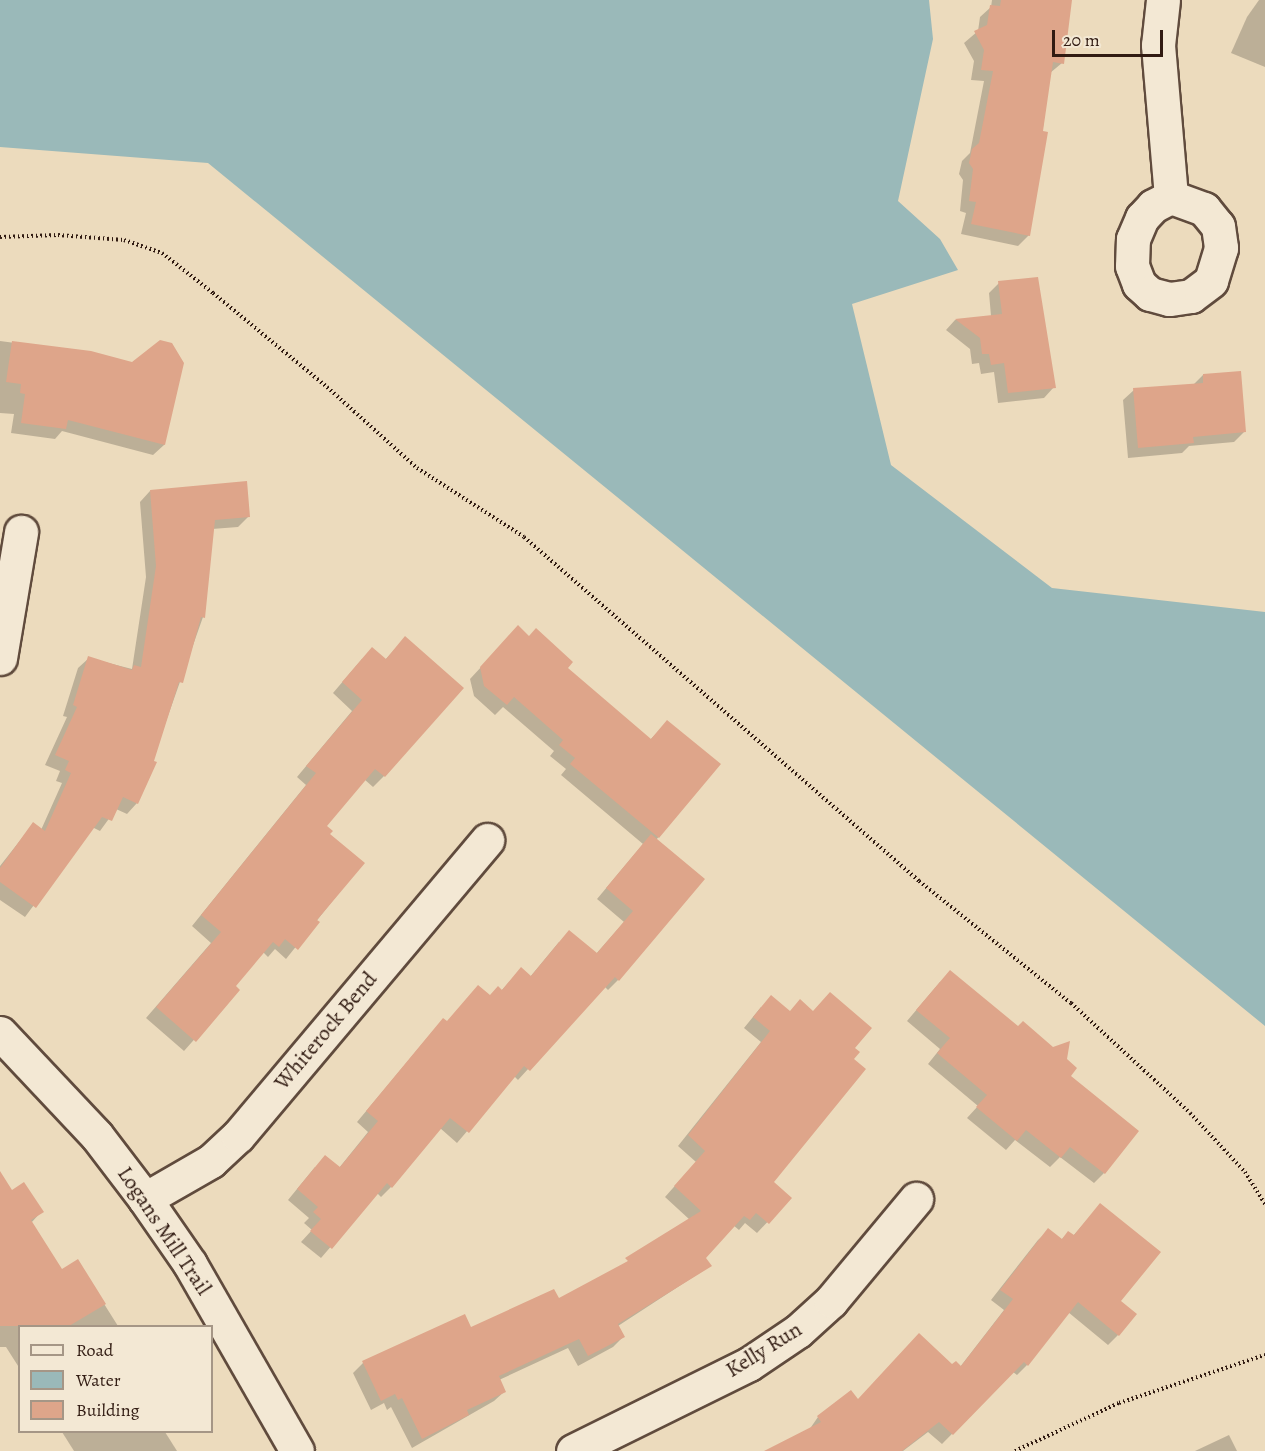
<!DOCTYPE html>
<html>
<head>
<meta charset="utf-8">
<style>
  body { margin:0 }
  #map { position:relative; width:1265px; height:1451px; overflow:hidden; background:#ecdbbd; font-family:Alegreya,serif }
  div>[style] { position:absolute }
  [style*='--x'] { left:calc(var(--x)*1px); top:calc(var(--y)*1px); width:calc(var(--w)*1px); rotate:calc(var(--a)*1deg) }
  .water>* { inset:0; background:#9ab9b9 }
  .shadow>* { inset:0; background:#0003 }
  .building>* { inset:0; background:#dea58a }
  .path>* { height:4px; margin-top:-2px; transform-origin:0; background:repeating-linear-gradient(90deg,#311b12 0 1.5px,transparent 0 4.5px) }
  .roads { filter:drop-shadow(2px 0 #604b3d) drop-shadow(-2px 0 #604b3d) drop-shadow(0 2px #604b3d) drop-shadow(0 -2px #604b3d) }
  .minor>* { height:33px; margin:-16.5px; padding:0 16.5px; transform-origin:16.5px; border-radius:16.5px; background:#f3e8d4 }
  span { translate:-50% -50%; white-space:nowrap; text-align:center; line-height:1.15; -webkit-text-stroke:4.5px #f3e8d4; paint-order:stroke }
  .street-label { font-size:22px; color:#311b12 }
  .legend { position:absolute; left:18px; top:1325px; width:195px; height:108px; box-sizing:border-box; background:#f3e8d4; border:2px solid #a59686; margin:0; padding:8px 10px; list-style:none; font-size:18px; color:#311b12 }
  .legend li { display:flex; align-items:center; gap:12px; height:30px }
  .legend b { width:30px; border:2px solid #a59686 }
  .scale { position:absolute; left:1052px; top:30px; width:111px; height:27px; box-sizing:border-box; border:3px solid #311b12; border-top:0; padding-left:8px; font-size:18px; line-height:21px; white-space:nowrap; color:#311b12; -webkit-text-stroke:4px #f3e8d4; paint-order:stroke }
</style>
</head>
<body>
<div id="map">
  <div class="water">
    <div style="clip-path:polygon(0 0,929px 0,933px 39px,898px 201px,940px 239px,958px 270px,852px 304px,891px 465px,1052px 588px,1265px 612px,1265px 1026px,208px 163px,0 147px)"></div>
  </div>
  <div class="shadow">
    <div style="clip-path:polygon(992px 0,1071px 0,1062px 63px,1050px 73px,1029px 235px,1018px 246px,961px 234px,966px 213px,960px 211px,963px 180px,959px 174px,962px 161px,970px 153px,984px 81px,971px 80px,974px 61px,964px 43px,978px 31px,980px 17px,991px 7px)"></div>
    <div style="clip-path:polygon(1259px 0,1265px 0,1265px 67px,1231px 53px,1247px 17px)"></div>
    <div style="clip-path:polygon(999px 283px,1054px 387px,1044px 398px,998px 403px,994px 372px,981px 374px,979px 363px,972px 364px,970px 349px,946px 330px,955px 320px,991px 316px,989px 293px)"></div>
    <div style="clip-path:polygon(0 341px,91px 353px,132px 363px,182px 363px,164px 445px,153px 455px,62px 431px,55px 439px,11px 433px,14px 414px,0 413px)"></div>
    <div style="clip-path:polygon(1203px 375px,1244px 432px,1234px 442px,1189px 446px,1182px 453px,1128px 458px,1123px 400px,1134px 390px,1193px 385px)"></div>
    <div style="clip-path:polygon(150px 491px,248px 517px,238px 527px,212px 529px,203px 617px,137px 803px,127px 814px,116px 809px,100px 831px,92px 827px,25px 917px,0 900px,0 866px,33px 824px,41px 830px,62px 783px,56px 781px,60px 771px,45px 765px,67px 717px,63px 716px,78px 668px,89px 658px,132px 669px,146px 577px,140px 502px)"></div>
    <div style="clip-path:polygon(508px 638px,566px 668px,650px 740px,667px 722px,719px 764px,656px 840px,618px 980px,608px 990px,604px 986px,518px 1080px,514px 1076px,457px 1143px,440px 1128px,391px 1187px,381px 1197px,377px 1193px,321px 1258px,301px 1242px,312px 1230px,304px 1223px,309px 1218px,288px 1200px,315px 1167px,339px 1168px,368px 1132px,357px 1122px,433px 1031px,501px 991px,521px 969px,530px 977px,559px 942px,596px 954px,624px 922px,597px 899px,643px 844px,561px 775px,566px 769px,550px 756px,554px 751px,503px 707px,495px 715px,474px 696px,470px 679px)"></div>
    <div style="clip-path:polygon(395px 649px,462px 688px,384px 776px,373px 787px,364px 779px,325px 827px,328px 835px,362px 864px,286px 959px,275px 949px,268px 957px,263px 952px,234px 987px,238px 990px,184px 1051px,146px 1018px,211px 943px,192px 926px,306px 785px,297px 777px,352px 711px,333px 693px,362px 659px,385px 660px)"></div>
    <div style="clip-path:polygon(940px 982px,1065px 1060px,1104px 1173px,1094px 1183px,1060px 1157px,1050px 1167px,1015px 1140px,1006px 1150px,967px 1118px,978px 1106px,928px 1064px,940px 1049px,907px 1021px)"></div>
    <div style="clip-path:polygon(761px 1007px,789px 1012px,852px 1048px,772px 1182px,790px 1198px,757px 1233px,745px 1223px,739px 1230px,733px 1225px,705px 1258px,710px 1266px,618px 1326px,624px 1336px,613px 1347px,578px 1366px,568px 1348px,499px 1380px,505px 1391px,494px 1401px,412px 1448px,391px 1407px,387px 1410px,384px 1403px,371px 1410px,353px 1373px,363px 1363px,559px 1300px,618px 1268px,690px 1220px,665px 1197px,696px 1162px,678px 1146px,761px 1042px,744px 1028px)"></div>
    <div style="clip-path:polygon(0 1203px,42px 1211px,31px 1223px,62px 1271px,77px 1261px,118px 1326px,20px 1326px,20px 1369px,6px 1347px,0 1347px)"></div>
    <div style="clip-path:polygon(1100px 1205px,1119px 1301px,1118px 1335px,1108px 1345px,1068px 1312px,1027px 1365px,1017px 1375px,1013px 1372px,942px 1444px,928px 1432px,903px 1451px,769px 1451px,809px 1430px,818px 1417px,851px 1392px,857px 1401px,952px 1366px,960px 1367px,1004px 1310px,991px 1300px,1038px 1240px,1049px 1230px,1061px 1240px,1068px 1233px,1073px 1236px)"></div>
    <div style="clip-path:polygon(62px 1432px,165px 1432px,177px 1451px,74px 1451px)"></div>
    <div style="clip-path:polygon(1229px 1435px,1237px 1451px,1195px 1451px)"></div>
  </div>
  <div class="building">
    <div style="clip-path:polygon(1001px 0,1072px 0,1064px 64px,1053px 62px,1043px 131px,1048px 132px,1030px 236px,971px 224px,976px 202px,969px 201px,973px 169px,969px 163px,972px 149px,979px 143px,993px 71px,981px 70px,984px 50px,974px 31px,987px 25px,990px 5px,1000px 6px)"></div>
    <div style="clip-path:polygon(1038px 277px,1056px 388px,1008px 393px,1004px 363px,991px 365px,989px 354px,982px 354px,980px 338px,955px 319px,1002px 314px,998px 281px)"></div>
    <div style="clip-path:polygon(160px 340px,172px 343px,184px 363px,165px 445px,68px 420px,66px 429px,21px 423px,25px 394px,20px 393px,21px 384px,6px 382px,12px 341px,91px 351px,132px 362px)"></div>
    <div style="clip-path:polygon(1241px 371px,1246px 432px,1193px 437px,1194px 443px,1138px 448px,1133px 388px,1203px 383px,1203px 374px)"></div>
    <div style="clip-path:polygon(247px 481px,250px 517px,215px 520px,205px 618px,201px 617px,183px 683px,179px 682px,154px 761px,157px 762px,138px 804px,123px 797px,112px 821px,102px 817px,36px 908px,0 882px,0 868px,33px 822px,45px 831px,71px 773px,65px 770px,69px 761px,55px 755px,77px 707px,73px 705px,88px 656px,132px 670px,134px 665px,141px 667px,156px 566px,150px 490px)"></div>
    <div style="clip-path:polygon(518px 625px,529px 636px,536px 628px,573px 662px,568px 668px,651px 739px,667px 720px,721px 764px,659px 838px,570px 764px,575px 758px,559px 745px,563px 740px,514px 697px,507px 705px,484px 686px,480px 667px)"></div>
    <div style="clip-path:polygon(405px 636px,464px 688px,385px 777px,375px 769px,327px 826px,333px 831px,330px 834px,365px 863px,317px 920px,320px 922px,298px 950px,285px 939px,279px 947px,273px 942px,236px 986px,240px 990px,196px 1042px,156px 1007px,221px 932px,201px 915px,316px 773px,306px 766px,362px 700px,342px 682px,372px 647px,386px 659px)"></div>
    <div style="clip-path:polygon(651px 834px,705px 879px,619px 981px,615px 977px,530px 1071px,524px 1066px,469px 1133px,450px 1118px,392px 1188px,387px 1183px,332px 1249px,310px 1231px,321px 1219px,313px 1212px,318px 1207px,297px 1189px,325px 1155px,340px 1167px,378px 1121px,366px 1111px,443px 1018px,447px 1021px,478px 985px,490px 995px,498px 986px,502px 990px,521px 967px,531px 976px,569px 930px,597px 953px,633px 911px,606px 888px)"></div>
    <div style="clip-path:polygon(950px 970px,1018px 1026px,1023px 1021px,1053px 1047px,1070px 1041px,1067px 1059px,1077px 1068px,1071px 1076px,1139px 1131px,1105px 1174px,1070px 1147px,1061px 1158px,1026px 1130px,1017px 1141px,976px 1107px,987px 1095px,937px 1053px,950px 1038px,916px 1010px)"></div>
    <div style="clip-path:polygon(830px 992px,872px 1028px,855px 1048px,860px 1052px,854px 1059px,866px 1069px,774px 1182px,792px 1198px,769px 1224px,756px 1213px,750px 1220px,744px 1216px,706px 1258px,712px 1266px,618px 1324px,625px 1337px,588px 1356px,579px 1339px,499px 1376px,506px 1392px,467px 1410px,469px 1415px,422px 1439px,402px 1398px,398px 1400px,395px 1394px,381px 1401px,362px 1361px,465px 1314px,471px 1327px,554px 1289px,559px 1298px,628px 1261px,625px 1258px,701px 1211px,674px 1186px,705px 1151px,688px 1135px,770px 1031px,753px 1017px,771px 995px,790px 1011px,800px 999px,813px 1011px)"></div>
    <div style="clip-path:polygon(0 1171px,12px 1190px,24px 1182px,44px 1212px,31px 1220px,62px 1269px,78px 1259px,106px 1304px,69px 1326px,0 1326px)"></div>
    <div style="clip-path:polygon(1100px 1203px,1161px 1252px,1121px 1301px,1137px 1314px,1119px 1336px,1078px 1302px,1028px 1366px,1024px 1362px,953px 1435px,939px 1422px,902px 1451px,764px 1451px,821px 1422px,817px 1416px,851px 1390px,858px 1399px,919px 1333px,952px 1364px,956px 1361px,961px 1366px,1013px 1299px,1000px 1290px,1048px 1228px,1062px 1239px,1068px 1231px,1074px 1235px)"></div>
  </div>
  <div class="path">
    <div style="--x:0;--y:237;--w:58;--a:-2"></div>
    <div style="--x:58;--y:235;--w:66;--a:4.3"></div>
    <div style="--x:124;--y:240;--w:40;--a:18.9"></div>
    <div style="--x:162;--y:253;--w:65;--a:38.1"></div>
    <div style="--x:213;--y:293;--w:148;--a:39.5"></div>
    <div style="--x:327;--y:387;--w:121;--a:42"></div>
    <div style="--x:417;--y:468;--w:127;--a:32.8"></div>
    <div style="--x:524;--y:537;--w:524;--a:41.05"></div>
    <div style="--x:919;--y:881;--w:195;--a:38.8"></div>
    <div style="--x:1071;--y:1003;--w:162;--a:42.7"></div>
    <div style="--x:1190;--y:1113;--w:81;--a:47"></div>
    <div style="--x:1245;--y:1172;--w:38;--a:58"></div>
    <div style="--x:1015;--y:1451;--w:115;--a:-24.8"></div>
    <div style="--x:1119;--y:1403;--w:154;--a:-18.2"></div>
  </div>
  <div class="roads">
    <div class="minor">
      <div style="--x:1163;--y:0;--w:45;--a:96.3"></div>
      <div style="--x:1158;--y:45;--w:153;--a:85.1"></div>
      <div style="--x:1171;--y:197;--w:35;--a:20"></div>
      <div style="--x:1204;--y:209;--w:22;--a:51"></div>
      <div style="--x:1218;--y:226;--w:22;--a:82"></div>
      <div style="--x:1221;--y:248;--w:34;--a:107"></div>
      <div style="--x:1211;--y:281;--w:25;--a:143"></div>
      <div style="--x:1191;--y:296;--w:22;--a:172"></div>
      <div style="--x:1169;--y:299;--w:20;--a:-165"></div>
      <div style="--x:1150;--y:294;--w:15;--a:-138"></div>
      <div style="--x:1139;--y:284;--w:19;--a:-111"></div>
      <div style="--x:1132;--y:266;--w:27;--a:-88"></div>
      <div style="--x:1133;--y:239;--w:23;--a:-67"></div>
      <div style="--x:1142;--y:218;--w:16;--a:-47"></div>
      <div style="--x:1153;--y:206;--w:20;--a:-27"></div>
      <div style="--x:0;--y:658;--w:128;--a:-80.5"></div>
      <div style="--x:0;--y:1033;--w:141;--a:46.7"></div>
      <div style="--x:97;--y:1136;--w:79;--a:52.7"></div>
      <div style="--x:145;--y:1199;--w:79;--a:55.3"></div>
      <div style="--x:190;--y:1264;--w:215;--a:60.2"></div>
      <div style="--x:145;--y:1199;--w:76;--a:-29.9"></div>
      <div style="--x:211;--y:1161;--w:37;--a:-43"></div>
      <div style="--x:238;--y:1136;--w:387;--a:-49.9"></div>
      <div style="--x:573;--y:1451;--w:196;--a:-26.3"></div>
      <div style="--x:749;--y:1364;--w:59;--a:-34"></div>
      <div style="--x:798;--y:1331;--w:45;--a:-42.3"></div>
      <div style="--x:831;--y:1301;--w:133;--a:-50.2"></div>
    </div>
  </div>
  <div class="street-label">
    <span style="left:326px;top:1031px;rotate:-50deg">Whiterock Bend</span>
    <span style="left:164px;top:1231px;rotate:56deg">Logans Mill Trail</span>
    <span style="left:764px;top:1350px;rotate:-32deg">Kelly Run</span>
  </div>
  <ul class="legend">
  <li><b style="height:8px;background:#f3e8d4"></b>Road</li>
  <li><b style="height:16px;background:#9ab9b9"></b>Water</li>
  <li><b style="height:16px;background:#dea58a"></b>Building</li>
  </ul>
  <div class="scale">20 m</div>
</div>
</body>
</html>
